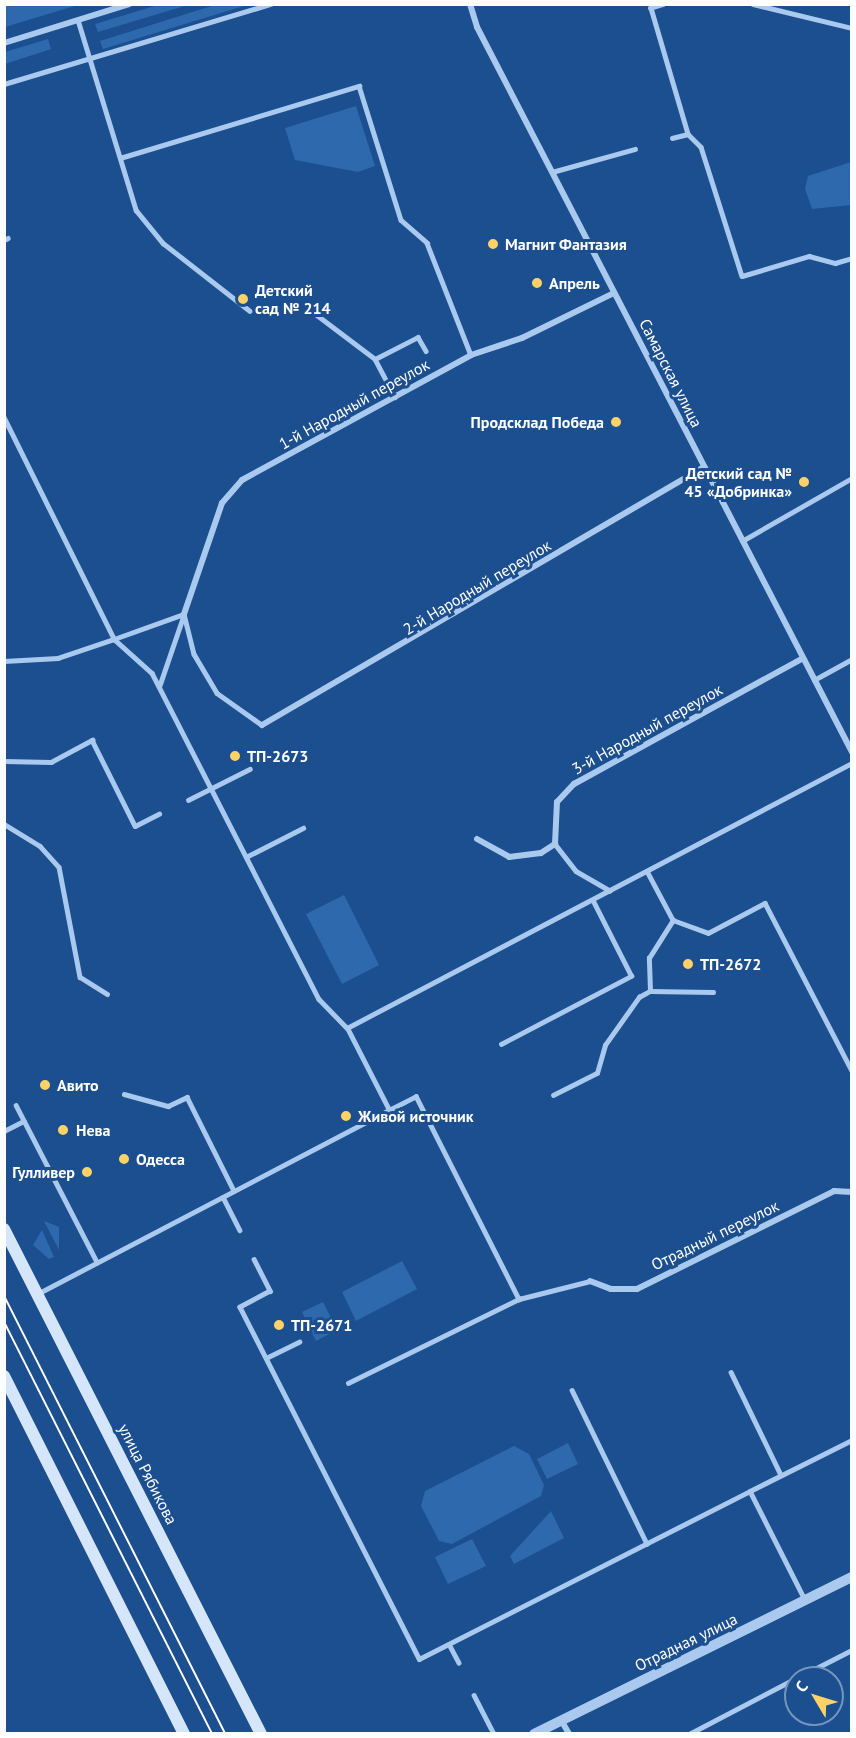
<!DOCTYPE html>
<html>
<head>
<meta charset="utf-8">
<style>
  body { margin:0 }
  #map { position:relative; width:856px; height:1738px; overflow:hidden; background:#1b4f8f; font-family:"PT Sans",sans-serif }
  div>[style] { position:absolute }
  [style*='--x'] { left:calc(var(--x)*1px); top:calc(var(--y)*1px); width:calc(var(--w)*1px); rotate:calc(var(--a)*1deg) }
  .green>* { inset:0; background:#2e69ad }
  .service>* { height:4.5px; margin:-2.25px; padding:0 2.25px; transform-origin:2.25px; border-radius:2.25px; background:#a9c9ee }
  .minor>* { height:6px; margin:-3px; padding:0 3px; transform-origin:3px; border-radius:3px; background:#a9c9ee }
  .tertiary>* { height:10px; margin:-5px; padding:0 5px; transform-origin:5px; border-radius:5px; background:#a9c9ee }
  .secondary>* { height:12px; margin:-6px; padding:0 6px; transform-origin:6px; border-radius:6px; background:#d6e6fa }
  .tram>* { height:1.5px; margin:-0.75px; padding:0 0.75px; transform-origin:0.75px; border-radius:0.75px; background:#fff }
  .dots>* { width:16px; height:16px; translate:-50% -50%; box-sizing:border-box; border:3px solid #1b4f8f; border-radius:50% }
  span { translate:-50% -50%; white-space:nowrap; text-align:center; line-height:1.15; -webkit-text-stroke:6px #1b4f8f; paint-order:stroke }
  .poi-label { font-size:16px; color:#fff; font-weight:700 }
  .left { translate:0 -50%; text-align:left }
  .right { translate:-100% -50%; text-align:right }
  .street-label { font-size:16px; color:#fff }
  .frame { position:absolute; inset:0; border:6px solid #fff; pointer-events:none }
  .north { position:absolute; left:784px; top:1666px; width:60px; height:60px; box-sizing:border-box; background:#1b4f8f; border:2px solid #7695bc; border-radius:50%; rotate:308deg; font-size:16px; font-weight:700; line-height:24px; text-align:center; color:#fff }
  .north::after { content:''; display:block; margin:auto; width:21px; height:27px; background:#ffd166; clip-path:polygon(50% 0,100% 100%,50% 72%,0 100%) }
</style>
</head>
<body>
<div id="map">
  <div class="green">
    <div style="clip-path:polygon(5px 4px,78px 4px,78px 5px,5px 27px)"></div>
    <div style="clip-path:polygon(218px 4px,247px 5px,103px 49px,100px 41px)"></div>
    <div style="clip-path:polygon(158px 5px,188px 5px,98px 32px,95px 24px)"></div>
    <div style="clip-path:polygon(48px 39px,51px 49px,5px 64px,5px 52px)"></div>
    <div style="clip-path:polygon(356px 106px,375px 166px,358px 172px,295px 160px,285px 128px)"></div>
    <div style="clip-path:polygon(851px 162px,851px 205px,812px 209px,805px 189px,808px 176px)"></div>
    <div style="clip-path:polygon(344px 895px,379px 965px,342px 984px,306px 914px)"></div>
    <div style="clip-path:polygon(44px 1221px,59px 1227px,59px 1250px)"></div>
    <div style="clip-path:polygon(42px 1230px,54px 1257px,49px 1259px,33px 1245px)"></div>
    <div style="clip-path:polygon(402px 1261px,417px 1289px,356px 1321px,342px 1292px)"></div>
    <div style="clip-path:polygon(323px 1302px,337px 1330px,316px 1341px,302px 1312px)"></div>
    <div style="clip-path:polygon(568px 1443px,578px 1464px,547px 1479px,537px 1459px)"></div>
    <div style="clip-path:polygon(514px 1446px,529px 1454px,544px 1485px,541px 1496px,452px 1544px,439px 1541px,421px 1506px,425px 1491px)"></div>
    <div style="clip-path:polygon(551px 1511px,564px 1538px,514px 1564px,510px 1556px)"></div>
    <div style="clip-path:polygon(472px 1539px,486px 1566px,448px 1584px,435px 1557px)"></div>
  </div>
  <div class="service">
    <div style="--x:664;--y:4;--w:14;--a:163"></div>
    <div style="--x:651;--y:8;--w:131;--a:73.6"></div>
    <div style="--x:688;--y:134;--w:18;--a:45"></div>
    <div style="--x:701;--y:147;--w:135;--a:72.4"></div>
    <div style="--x:742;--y:276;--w:70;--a:-16.6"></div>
    <div style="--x:809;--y:256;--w:27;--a:15"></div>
    <div style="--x:835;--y:263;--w:18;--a:-16"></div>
    <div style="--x:753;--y:4;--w:102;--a:13.6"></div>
    <div style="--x:78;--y:20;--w:199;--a:73"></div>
    <div style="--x:136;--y:210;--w:43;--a:50.7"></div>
    <div style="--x:163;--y:243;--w:110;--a:38"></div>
    <div style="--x:4;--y:84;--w:278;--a:-16.7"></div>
    <div style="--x:672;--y:138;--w:16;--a:-14"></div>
    <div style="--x:120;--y:158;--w:250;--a:-16.8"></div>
    <div style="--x:359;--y:86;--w:140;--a:72.6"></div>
    <div style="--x:401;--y:220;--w:35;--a:41"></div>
    <div style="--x:427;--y:243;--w:120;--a:68.6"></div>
    <div style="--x:552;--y:172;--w:86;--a:-15.5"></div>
    <div style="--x:4;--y:240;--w:4;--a:-27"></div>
    <div style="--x:309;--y:309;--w:83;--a:37.1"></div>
    <div style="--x:375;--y:359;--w:43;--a:62.2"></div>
    <div style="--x:375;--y:359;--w:48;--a:-27.1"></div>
    <div style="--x:418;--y:337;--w:16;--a:60"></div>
    <div style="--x:4;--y:417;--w:248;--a:63.6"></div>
    <div style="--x:114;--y:639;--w:74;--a:-19.7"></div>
    <div style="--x:184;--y:614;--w:41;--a:76"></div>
    <div style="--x:194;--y:654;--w:45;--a:59.5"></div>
    <div style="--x:217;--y:693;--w:55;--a:35.4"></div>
    <div style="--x:742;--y:541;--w:127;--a:-29.8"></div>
    <div style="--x:4;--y:661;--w:54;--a:-3.2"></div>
    <div style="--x:58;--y:658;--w:59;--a:-18.7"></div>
    <div style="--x:114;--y:639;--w:51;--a:41.8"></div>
    <div style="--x:152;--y:673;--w:366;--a:62.9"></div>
    <div style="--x:319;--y:999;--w:40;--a:46"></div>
    <div style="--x:814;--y:680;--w:43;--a:-28.9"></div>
    <div style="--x:159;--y:687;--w:77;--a:-71.1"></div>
    <div style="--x:4;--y:761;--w:47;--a:1.2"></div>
    <div style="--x:51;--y:762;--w:47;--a:-28.2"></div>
    <div style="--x:92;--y:740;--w:96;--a:63.4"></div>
    <div style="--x:135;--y:826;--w:27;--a:-27"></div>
    <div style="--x:188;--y:800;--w:69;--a:-26.6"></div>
    <div style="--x:4;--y:824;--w:42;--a:31.4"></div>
    <div style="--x:40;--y:846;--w:28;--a:48"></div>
    <div style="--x:59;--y:867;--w:112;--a:79.2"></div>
    <div style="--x:80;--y:977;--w:32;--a:32"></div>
    <div style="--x:555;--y:844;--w:34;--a:52"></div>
    <div style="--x:576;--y:871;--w:39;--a:30"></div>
    <div style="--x:246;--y:857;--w:64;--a:-27"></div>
    <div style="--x:647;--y:871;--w:55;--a:62"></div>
    <div style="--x:673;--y:920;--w:37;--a:20"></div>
    <div style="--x:708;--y:933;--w:64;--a:-27.8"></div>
    <div style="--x:765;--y:903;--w:189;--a:62.6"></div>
    <div style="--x:650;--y:991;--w:33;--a:-92"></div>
    <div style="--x:649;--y:958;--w:45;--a:-57.7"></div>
    <div style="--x:501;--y:1044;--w:147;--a:-27.6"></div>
    <div style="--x:631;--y:976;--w:84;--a:-116.9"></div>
    <div style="--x:124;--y:1094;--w:46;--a:15.3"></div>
    <div style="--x:168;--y:1106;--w:21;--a:-25"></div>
    <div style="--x:187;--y:1097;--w:105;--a:63.4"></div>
    <div style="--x:553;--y:1095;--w:49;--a:-26.6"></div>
    <div style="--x:597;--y:1073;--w:29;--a:-74"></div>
    <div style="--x:605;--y:1045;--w:59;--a:-54.7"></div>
    <div style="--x:639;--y:997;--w:13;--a:-29"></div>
    <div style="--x:650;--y:991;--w:63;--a:0.9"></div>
    <div style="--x:16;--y:1105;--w:177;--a:62.7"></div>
    <div style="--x:389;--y:1110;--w:30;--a:-27"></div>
    <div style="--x:416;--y:1096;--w:228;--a:63.1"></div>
    <div style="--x:4;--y:1131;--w:22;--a:-27"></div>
    <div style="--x:223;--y:1197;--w:37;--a:63"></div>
    <div style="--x:254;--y:1259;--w:36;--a:63"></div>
    <div style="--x:270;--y:1291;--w:34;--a:152"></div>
    <div style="--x:240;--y:1307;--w:395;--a:63"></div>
    <div style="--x:419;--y:1659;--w:371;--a:-26.9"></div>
    <div style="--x:750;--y:1491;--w:122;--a:63.2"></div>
    <div style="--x:39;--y:1293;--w:395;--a:-27.6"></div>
    <div style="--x:389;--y:1110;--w:92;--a:-117.1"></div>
    <div style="--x:347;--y:1028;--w:570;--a:-27.69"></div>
    <div style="--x:266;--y:1358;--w:37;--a:-26"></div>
    <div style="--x:731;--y:1372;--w:114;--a:64.1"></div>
    <div style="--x:348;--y:1383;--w:191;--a:-26.2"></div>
    <div style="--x:519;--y:1299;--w:73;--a:-14.2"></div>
    <div style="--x:572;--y:1390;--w:171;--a:64"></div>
    <div style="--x:750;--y:1491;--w:114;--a:-26.6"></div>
    <div style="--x:449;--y:1644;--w:21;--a:62"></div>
    <div style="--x:797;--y:1678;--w:62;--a:-27"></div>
    <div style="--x:474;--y:1695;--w:44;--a:62.9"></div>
    <div style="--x:4;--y:1733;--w:1;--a:45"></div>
    <div style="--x:689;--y:1734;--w:121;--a:-27.6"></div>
  </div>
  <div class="minor">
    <div style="--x:470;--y:4;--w:24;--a:73"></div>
    <div style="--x:477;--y:27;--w:816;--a:62.65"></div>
    <div style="--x:4;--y:43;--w:131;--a:-17.3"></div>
    <div style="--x:184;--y:614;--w:117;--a:-71.1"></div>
    <div style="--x:222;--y:503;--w:30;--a:-49"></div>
    <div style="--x:242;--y:480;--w:261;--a:-28.6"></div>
    <div style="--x:471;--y:355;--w:54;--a:-18.4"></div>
    <div style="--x:522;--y:338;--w:102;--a:-26.1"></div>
    <div style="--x:262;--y:725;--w:512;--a:-30.27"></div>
    <div style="--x:477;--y:839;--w:37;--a:29"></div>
    <div style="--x:509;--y:857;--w:32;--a:-7"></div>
    <div style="--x:541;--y:853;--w:17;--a:-33"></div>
    <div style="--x:555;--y:844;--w:42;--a:-87.3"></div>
    <div style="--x:557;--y:802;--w:25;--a:-47"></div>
    <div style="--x:574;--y:784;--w:261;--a:-28.8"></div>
    <div style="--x:590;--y:1281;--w:22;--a:21"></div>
    <div style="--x:611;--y:1289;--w:26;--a:0"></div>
    <div style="--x:637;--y:1289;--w:220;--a:-26.4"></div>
    <div style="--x:834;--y:1191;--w:18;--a:3"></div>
    <div style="--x:561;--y:1720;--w:16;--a:60"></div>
  </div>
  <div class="tertiary">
    <div style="--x:534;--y:1734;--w:355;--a:-26.3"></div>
  </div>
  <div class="secondary">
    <div style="--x:4;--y:1229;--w:567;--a:63.03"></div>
    <div style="--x:4;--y:1376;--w:401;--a:63.3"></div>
  </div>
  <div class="tram">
    <div style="--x:4;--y:1295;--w:492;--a:63.2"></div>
    <div style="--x:4;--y:1321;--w:463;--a:63.2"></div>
  </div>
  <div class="dots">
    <div style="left:493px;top:244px;background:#ffd166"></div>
    <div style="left:537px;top:283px;background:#ffd166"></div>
    <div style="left:243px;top:299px;background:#ffd166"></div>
    <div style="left:616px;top:422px;background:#ffd166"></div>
    <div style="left:804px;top:482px;background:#ffd166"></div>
    <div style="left:235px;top:756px;background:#ffd166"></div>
    <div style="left:688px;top:964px;background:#ffd166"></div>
    <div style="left:45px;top:1085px;background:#ffd166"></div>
    <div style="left:346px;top:1116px;background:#ffd166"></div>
    <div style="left:63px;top:1130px;background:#ffd166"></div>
    <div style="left:124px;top:1159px;background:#ffd166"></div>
    <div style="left:87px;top:1172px;background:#ffd166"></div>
    <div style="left:279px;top:1325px;background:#ffd166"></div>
  </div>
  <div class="poi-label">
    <span class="left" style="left:505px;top:244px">Магнит Фантазия</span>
    <span class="left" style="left:549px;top:283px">Апрель</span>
    <span class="left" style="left:255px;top:299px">Детский<br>сад № 214</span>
    <span class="right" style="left:604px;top:422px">Продсклад Победа</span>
    <span class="right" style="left:792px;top:482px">Детский сад №<br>45 «Добринка»</span>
    <span class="left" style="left:247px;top:756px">ТП-2673</span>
    <span class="left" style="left:700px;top:964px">ТП-2672</span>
    <span class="left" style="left:57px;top:1085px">Авито</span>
    <span class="left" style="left:358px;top:1116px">Живой источник</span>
    <span class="left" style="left:76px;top:1130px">Нева</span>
    <span class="left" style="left:136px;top:1159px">Одесса</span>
    <span class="right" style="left:75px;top:1172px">Гулливер</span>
    <span class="left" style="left:291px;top:1325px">ТП-2671</span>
  </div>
  <div class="street-label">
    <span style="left:671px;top:373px;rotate:63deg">Самарская улица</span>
    <span style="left:354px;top:404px;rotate:-29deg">1-й Народный переулок</span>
    <span style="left:477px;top:587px;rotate:-31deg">2-й Народный переулок</span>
    <span style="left:647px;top:729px;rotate:-29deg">3-й Народный переулок</span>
    <span style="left:715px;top:1235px;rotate:-26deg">Отрадный переулок</span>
    <span style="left:148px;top:1474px;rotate:63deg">улица Рябикова</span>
    <span style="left:686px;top:1642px;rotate:-26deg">Отрадная улица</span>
  </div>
  <div class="frame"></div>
  <div class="north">С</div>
</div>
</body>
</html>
